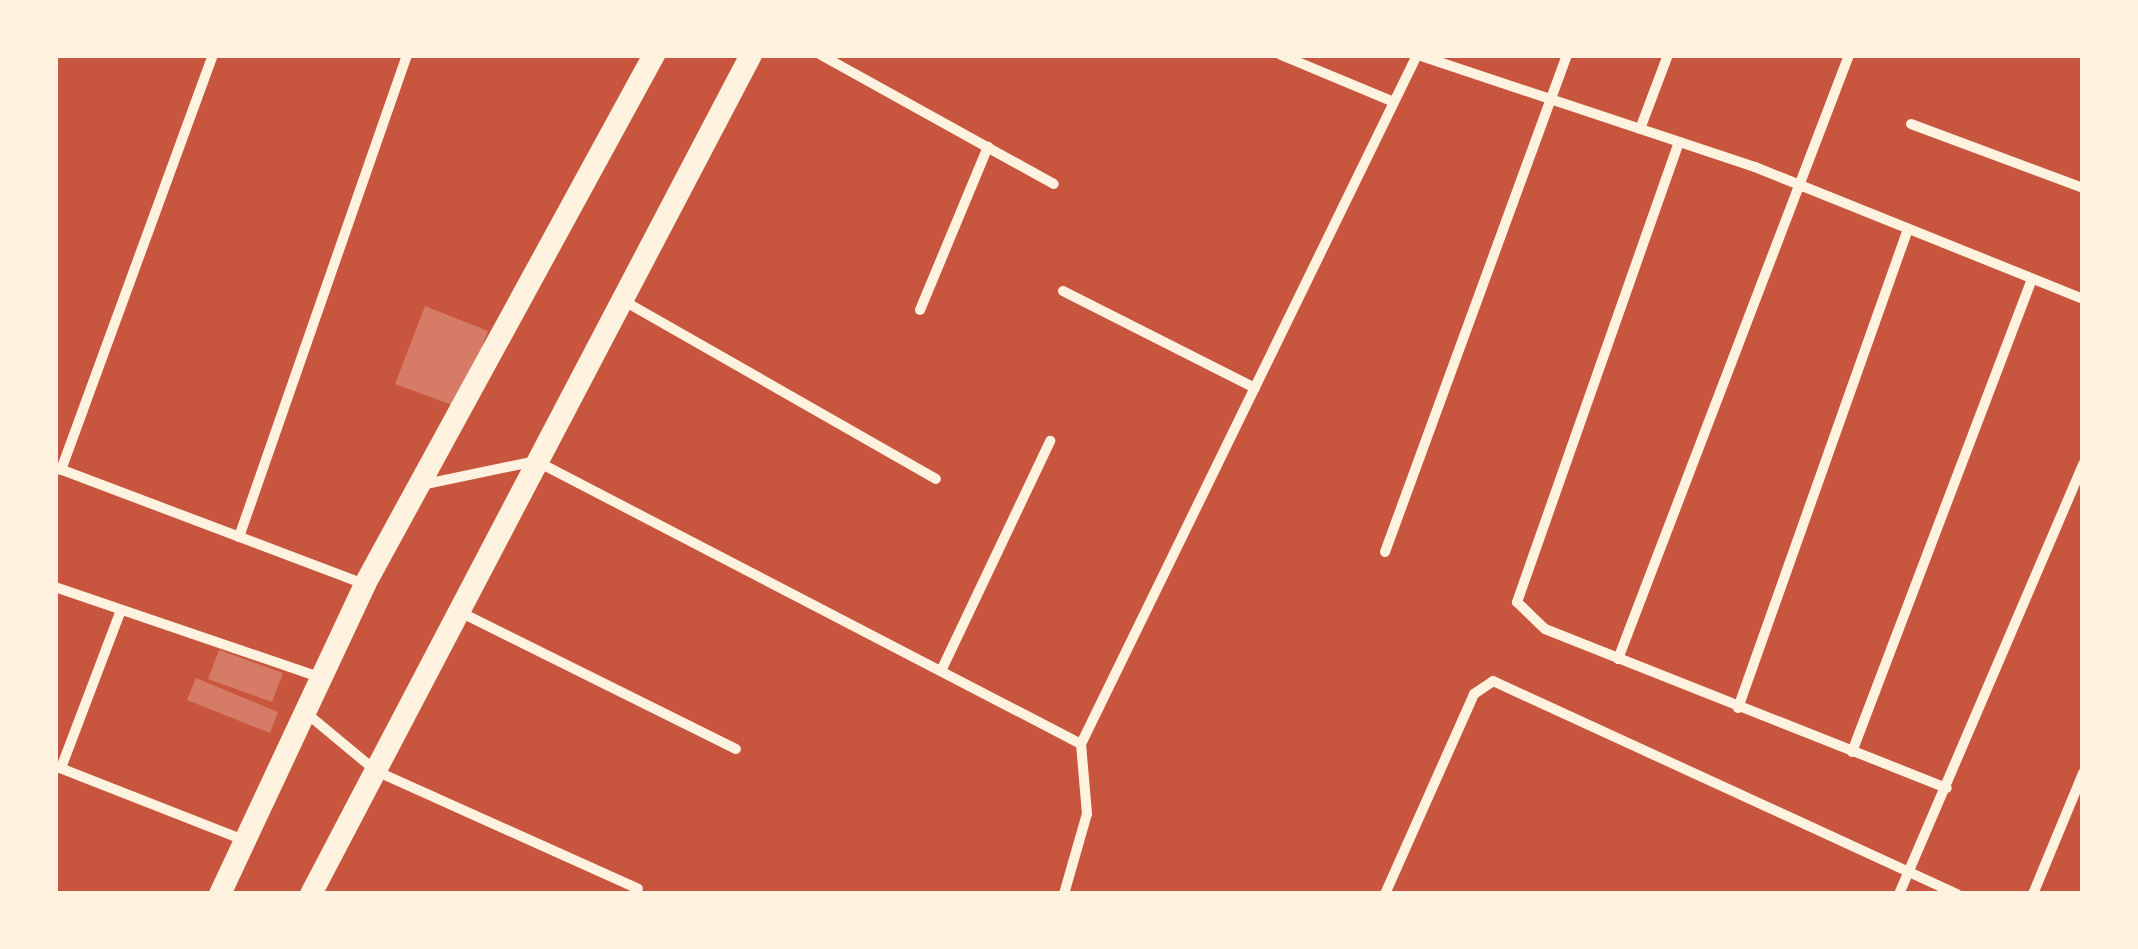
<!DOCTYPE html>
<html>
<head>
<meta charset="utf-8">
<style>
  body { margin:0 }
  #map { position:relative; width:2138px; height:949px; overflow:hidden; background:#c8553d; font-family:"Roboto Condensed",sans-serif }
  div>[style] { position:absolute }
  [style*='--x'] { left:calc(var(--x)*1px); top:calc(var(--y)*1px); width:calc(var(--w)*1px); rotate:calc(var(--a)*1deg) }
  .building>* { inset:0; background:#d67c66 }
  .minor>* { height:10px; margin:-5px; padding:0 5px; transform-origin:5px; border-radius:5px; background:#fff3e0 }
  .primary>* { height:22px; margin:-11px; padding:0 11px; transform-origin:11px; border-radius:11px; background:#fff3e0 }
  span { translate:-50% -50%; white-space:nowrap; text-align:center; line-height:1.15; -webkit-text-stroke:9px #fff3e0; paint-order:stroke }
  .frame { position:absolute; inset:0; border:58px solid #fff3e0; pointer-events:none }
</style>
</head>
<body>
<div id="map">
  <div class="building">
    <div style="clip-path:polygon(425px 306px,488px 331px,460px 408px,395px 384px)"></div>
    <div style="clip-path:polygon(219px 650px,283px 673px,272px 702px,208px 679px)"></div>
    <div style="clip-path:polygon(196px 678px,278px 712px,270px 733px,187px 700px)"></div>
  </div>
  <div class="minor">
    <div style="--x:821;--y:55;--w:266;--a:29"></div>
    <div style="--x:1281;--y:55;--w:122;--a:22.6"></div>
    <div style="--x:1418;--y:55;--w:355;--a:18.4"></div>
    <div style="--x:1755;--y:167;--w:354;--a:21.9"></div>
    <div style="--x:1911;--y:124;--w:184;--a:20.4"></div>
    <div style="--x:1640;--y:129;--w:79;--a:-69.3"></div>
    <div style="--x:1679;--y:142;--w:488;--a:109.4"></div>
    <div style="--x:1517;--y:602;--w:39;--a:44"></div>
    <div style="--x:1545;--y:629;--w:432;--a:21.6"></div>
    <div style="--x:1063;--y:291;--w:215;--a:26.8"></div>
    <div style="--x:624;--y:301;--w:359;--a:29.7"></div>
    <div style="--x:920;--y:310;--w:177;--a:-67.4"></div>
    <div style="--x:57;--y:468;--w:328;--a:20.7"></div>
    <div style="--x:61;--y:470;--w:442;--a:-69.9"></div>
    <div style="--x:421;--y:485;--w:117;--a:-11.8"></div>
    <div style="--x:536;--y:461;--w:614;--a:27.44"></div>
    <div style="--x:1081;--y:744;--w:767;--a:-64"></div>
    <div style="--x:239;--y:537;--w:510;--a:-70.78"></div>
    <div style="--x:1385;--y:552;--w:529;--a:-69.89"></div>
    <div style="--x:55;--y:587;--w:279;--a:18.8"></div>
    <div style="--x:460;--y:612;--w:308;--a:26.4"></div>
    <div style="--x:1618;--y:659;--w:647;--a:-69.07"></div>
    <div style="--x:941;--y:671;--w:255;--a:-64.6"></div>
    <div style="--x:1738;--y:708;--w:508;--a:-70.46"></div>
    <div style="--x:305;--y:712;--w:92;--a:39.7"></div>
    <div style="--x:376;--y:771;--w:287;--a:24.2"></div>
    <div style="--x:1852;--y:752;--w:506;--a:-69.17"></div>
    <div style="--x:55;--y:766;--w:203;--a:21.4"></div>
    <div style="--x:61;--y:768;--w:169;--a:-69.2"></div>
    <div style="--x:1064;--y:894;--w:83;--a:-74"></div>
    <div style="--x:1087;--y:814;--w:70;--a:-94.9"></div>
    <div style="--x:1385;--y:894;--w:219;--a:-66"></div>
    <div style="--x:1474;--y:694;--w:23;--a:-34"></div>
    <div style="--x:1493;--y:681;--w:511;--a:24.66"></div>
    <div style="--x:1899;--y:894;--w:468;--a:-66.8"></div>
    <div style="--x:2033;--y:894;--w:131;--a:-67.5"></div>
  </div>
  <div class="primary">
    <div style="--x:220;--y:894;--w:342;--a:-64.9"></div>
    <div style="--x:365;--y:584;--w:603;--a:-61.35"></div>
    <div style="--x:311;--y:894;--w:947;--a:-62.33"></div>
  </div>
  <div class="frame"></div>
</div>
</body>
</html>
